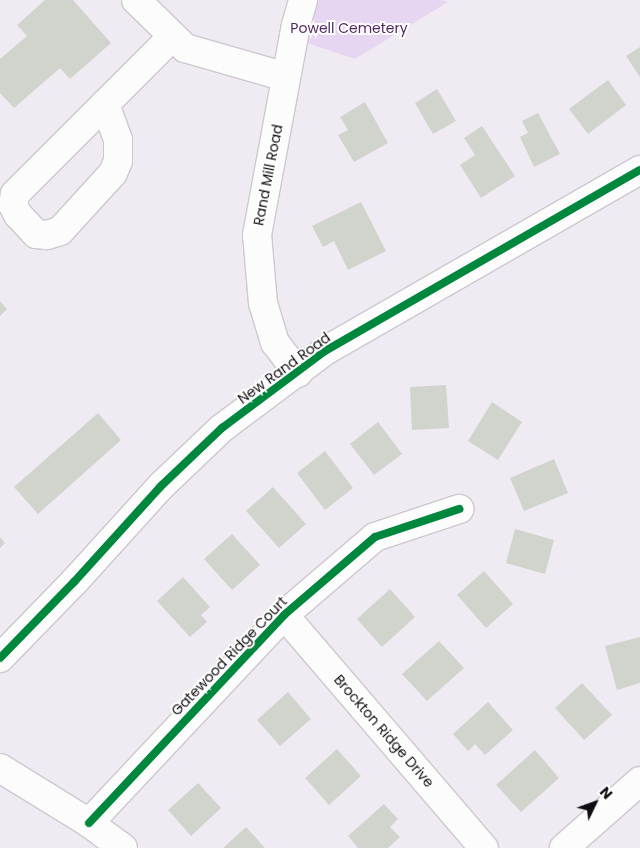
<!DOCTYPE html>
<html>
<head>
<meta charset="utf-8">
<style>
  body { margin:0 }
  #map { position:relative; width:640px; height:848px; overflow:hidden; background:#f0eaf2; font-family:Poppins,sans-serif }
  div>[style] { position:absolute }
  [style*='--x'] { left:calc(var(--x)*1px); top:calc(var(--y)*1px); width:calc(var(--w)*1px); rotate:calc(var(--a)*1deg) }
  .green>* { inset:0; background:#e7d6f1 }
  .building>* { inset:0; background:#d1d4cd }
  .roads { filter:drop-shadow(1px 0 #cdc8cf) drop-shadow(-1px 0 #cdc8cf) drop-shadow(0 1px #cdc8cf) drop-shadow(0 -1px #cdc8cf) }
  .minor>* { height:28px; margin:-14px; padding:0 14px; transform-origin:14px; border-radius:14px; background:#fdfcfd }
  .cycleway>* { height:8px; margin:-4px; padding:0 4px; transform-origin:4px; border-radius:4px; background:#00873e }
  span { translate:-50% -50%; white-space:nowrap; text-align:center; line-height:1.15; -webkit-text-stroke:4px #fff; paint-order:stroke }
  .park-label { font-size:14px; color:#512865 }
  .street-label { font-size:14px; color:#100d12 }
  .north { position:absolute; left:570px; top:778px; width:50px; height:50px; -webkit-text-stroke:4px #fff; paint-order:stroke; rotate:48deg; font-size:14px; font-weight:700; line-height:20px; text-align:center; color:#100d12 }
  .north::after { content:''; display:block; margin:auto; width:18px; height:22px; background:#100d12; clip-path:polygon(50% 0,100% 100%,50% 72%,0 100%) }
</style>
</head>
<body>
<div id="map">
  <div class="green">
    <div style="clip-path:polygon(315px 0,442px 0,448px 2px,355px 59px,304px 42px)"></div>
  </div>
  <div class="building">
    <div style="clip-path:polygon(45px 0,73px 0,111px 43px,70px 79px,60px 68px,14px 108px,0 93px,0 59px,27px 36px,17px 25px)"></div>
    <div style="clip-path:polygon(640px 47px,640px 77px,626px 56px)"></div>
    <div style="clip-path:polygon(608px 80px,626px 105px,588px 134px,569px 109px)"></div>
    <div style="clip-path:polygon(437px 89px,456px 121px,433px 134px,415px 103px)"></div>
    <div style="clip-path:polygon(365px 102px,388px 143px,354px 162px,338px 135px,348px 130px,340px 117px)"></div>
    <div style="clip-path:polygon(538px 113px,560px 154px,534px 167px,520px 137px,528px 133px,522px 121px)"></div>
    <div style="clip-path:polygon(482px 126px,515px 176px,481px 198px,460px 165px,475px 155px,464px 138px)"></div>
    <div style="clip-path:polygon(361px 202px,386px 251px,348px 270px,334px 241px,323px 247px,312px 226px)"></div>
    <div style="clip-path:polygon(0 301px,7px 309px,0 316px)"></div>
    <div style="clip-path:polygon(446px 385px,449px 428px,412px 430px,410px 387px)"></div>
    <div style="clip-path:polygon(492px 402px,522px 422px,498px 460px,468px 441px)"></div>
    <div style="clip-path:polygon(98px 413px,121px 440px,38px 514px,14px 487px)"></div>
    <div style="clip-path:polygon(378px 422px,402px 454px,374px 475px,350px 444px)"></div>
    <div style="clip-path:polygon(325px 451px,353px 488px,325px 510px,297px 473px)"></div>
    <div style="clip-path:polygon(554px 459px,568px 493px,524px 511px,510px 478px)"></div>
    <div style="clip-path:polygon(273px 487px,306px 524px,279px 548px,246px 511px)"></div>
    <div style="clip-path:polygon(515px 529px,554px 540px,545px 574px,506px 563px)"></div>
    <div style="clip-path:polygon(232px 534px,260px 565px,232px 590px,204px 559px)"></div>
    <div style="clip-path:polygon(0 537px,5px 543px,0 548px)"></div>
    <div style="clip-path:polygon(484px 571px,513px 604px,486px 628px,457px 595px)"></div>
    <div style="clip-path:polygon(183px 577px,210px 607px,201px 615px,207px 622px,190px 637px,157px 601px)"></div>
    <div style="clip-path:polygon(390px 589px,415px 617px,382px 647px,357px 619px)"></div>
    <div style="clip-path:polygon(640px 637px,640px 683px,617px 690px,605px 646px)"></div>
    <div style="clip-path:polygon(439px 641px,464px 668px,427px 701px,402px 674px)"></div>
    <div style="clip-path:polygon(582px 683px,612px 715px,584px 740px,555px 708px)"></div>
    <div style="clip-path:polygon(288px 692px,311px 719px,280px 746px,257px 720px)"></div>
    <div style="clip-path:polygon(488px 702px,513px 730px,485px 755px,475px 744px,468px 751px,453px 734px)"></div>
    <div style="clip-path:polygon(337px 749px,361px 776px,329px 805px,305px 778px)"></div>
    <div style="clip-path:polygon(535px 750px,559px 778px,521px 812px,496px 785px)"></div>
    <div style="clip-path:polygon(198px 783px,221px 808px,191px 836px,168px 810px)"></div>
    <div style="clip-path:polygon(384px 804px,398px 819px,390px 827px,400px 837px,388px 848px,358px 848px,348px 836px)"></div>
    <div style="clip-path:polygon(246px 827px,265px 848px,223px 848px)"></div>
  </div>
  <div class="roads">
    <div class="minor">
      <div style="--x:136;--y:0;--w:69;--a:44.4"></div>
      <div style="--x:185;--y:48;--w:105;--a:16"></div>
      <div style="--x:105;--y:104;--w:38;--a:70"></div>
      <div style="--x:118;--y:140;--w:21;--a:90"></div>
      <div style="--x:118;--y:161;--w:13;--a:113"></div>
      <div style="--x:113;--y:173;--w:79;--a:132.4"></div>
      <div style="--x:60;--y:231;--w:14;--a:163"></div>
      <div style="--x:47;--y:235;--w:11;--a:-175"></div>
      <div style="--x:36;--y:234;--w:26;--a:-133"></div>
      <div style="--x:18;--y:215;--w:11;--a:-117"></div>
      <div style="--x:13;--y:205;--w:11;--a:-80"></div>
      <div style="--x:15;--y:194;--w:223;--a:-45"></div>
      <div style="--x:298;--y:373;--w:38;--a:-127"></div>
      <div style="--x:275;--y:343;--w:42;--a:-106.7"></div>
      <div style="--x:263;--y:303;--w:68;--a:-95"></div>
      <div style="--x:257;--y:235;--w:214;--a:-79.5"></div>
      <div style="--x:296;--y:25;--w:26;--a:-74"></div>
      <div style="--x:284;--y:615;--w:307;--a:49.4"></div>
      <div style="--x:0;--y:658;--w:106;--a:-45.8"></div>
      <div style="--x:74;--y:582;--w:128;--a:-47.8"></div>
      <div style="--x:160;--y:487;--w:86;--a:-43.6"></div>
      <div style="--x:222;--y:428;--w:129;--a:-36.8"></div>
      <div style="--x:325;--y:351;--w:363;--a:-29.9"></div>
      <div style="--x:0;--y:768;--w:105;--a:31.7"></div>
      <div style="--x:89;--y:823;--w:42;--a:36.3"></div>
      <div style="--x:89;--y:823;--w:285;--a:-46.8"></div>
      <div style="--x:284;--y:615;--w:120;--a:-40.6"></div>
      <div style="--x:375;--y:537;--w:89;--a:-18.4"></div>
      <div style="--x:564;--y:848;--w:101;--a:-41.4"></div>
    </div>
  </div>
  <div class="cycleway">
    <div style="--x:0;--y:658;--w:106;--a:-45.8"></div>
    <div style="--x:74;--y:582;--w:128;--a:-47.8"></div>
    <div style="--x:160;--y:487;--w:86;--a:-43.6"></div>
    <div style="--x:222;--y:428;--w:129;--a:-36.8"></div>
    <div style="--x:325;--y:351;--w:363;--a:-29.9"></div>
    <div style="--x:89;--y:823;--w:285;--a:-46.8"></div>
    <div style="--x:284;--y:615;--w:120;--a:-40.6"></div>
    <div style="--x:375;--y:537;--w:89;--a:-18.4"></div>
  </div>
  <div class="park-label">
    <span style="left:349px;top:28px">Powell Cemetery</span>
  </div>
  <div class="street-label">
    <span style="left:268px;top:175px;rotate:-79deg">Rand Mill Road</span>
    <span style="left:284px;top:368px;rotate:-36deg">New Rand Road</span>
    <span style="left:229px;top:656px;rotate:-46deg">Gatewood Ridge Court</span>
    <span style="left:384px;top:731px;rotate:49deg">Brockton Ridge Drive</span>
  </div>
  <div class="north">N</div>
</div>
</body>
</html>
